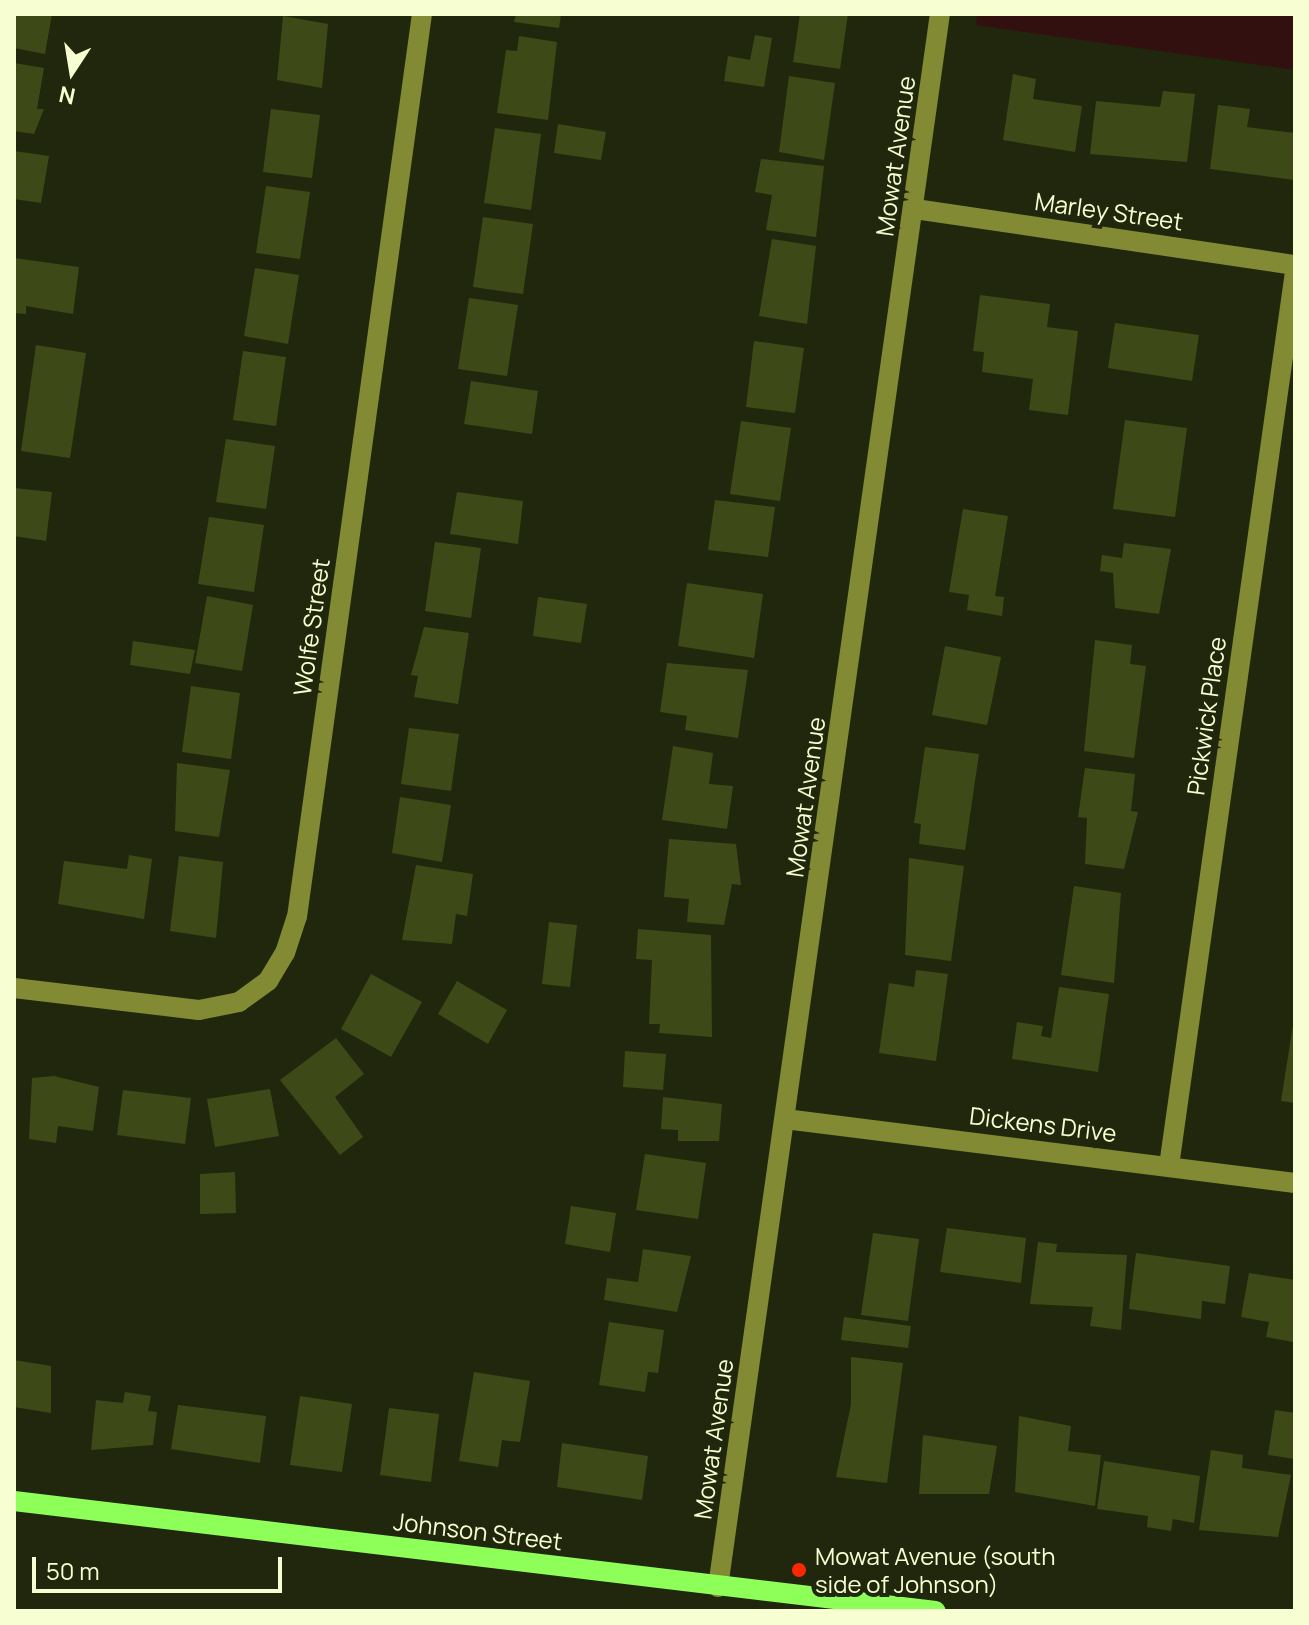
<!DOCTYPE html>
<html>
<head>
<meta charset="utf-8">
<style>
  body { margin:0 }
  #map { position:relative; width:1309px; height:1625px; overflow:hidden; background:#21270c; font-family:Manrope,sans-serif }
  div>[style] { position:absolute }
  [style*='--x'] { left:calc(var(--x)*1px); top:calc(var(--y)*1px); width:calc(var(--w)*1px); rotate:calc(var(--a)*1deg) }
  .green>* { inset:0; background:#32100f }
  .building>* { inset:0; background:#3d4a17 }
  .minor>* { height:20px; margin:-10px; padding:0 10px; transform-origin:10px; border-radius:10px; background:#828b33 }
  .major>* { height:20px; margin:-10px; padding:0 10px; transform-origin:10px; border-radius:10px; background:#8eff59 }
  .dots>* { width:22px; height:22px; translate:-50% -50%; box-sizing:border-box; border:4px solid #21270c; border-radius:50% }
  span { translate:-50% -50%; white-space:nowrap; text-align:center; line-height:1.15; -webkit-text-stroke:8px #21270c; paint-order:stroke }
  .street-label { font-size:24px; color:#f7ffd2 }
  .poi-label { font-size:24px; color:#f7ffd2 }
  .left { translate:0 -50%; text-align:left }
  .frame { position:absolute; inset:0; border:16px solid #f7ffd2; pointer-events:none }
  .north { position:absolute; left:32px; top:32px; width:80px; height:80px; -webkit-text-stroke:6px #21270c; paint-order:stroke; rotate:192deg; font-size:22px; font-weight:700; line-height:32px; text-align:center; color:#f7ffd2 }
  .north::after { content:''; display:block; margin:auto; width:28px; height:36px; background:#f7ffd2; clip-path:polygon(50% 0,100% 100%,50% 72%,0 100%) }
  .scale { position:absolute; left:32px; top:1557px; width:250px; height:36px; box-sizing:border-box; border:4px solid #f7ffd2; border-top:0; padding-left:10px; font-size:24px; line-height:28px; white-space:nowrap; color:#f7ffd2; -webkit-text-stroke:6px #21270c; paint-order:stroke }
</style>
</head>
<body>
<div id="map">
  <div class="green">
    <div style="clip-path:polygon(977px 14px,1295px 14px,1295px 70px,976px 25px)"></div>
  </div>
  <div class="building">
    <div style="clip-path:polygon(14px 14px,52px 14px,45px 54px,14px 48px)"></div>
    <div style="clip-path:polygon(516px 14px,561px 14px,559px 28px,514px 22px)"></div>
    <div style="clip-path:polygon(800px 14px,848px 14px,840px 69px,793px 62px)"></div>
    <div style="clip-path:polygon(283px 16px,328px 24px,322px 88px,277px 80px)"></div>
    <div style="clip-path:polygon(755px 35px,772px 38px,764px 87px,724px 81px,728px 56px,750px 60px)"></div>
    <div style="clip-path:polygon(519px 36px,557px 42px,548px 120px,497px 113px,506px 50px,517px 51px)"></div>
    <div style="clip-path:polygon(14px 63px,44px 68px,37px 109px,44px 109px,34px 134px,14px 131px)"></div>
    <div style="clip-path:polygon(1013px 74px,1036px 79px,1033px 99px,1082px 106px,1075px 152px,1003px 140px)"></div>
    <div style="clip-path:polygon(789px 76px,835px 83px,824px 160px,779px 152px)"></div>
    <div style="clip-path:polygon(1163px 91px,1195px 94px,1187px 162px,1090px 154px,1096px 101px,1160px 107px)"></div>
    <div style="clip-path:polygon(1218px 105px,1250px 109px,1247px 127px,1295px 133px,1295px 180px,1210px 169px)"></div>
    <div style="clip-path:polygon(271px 109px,320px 115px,312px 178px,263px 172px)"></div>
    <div style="clip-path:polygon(558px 124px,606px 132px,601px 160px,554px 153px)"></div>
    <div style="clip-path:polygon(495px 128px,541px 134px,531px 210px,484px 203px)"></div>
    <div style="clip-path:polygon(14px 151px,49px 156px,41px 203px,14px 199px)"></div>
    <div style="clip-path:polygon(761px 159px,824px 166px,816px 237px,766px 230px,772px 195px,755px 192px)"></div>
    <div style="clip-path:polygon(266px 186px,310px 192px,300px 259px,256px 253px)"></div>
    <div style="clip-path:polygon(483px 217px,533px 224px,523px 294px,473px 287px)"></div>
    <div style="clip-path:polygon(772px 239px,816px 246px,807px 324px,759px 316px)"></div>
    <div style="clip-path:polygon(14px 258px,79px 267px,73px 314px,26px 306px,26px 314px,14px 313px)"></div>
    <div style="clip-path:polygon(255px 268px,299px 275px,288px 344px,244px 336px)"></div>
    <div style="clip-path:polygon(980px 295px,1050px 304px,1047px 327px,1078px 331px,1068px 415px,1029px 410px,1033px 379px,982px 372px,984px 352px,973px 351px)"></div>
    <div style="clip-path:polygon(469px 298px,518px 305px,507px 376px,458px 369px)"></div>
    <div style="clip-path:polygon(1115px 323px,1199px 335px,1192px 381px,1108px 368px)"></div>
    <div style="clip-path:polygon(754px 341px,804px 348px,795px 413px,746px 407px)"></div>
    <div style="clip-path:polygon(36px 345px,86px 353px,70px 458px,21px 451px)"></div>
    <div style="clip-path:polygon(243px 351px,286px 357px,276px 426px,233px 420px)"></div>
    <div style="clip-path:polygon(471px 381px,538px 391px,532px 434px,464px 424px)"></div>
    <div style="clip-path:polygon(1125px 420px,1187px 428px,1175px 517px,1113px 509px)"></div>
    <div style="clip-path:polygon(741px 421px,791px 428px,780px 501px,730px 494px)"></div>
    <div style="clip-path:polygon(226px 439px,275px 446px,266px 509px,216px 502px)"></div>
    <div style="clip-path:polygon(14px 488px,52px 492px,46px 541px,14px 536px)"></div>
    <div style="clip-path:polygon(457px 492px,523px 501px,518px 544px,450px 534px)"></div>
    <div style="clip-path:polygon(715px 500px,775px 507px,768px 557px,708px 550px)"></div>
    <div style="clip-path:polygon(963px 509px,1008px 516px,995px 596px,1004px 597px,1002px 616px,967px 610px,969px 595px,949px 592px)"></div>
    <div style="clip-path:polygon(209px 517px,264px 525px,254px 592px,198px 584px)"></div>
    <div style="clip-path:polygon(435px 542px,481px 548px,471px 618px,425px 611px)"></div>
    <div style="clip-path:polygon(1124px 543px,1171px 549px,1159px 614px,1115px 608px,1113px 573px,1100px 571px,1102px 555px,1122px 558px)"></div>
    <div style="clip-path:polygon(687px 583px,763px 594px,754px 658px,678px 646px)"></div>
    <div style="clip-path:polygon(207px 596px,253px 605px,242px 671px,195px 663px)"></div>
    <div style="clip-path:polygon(538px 597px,587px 604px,581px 643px,533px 636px)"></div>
    <div style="clip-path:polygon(424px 627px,469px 633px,458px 704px,414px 697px,418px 676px,411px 675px)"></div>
    <div style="clip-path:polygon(1095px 640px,1132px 645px,1130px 664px,1146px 666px,1134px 758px,1084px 751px)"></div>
    <div style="clip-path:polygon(133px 641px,195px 650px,190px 674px,130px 665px)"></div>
    <div style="clip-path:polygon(945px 646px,1001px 657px,987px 725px,932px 715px)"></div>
    <div style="clip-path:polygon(667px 663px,748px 670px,738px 738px,685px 730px,687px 716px,660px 712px)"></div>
    <div style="clip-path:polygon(191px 686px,240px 693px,231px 759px,182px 752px)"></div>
    <div style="clip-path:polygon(409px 728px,459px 734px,451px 791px,401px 784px)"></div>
    <div style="clip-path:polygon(673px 746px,713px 753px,709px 784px,733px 786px,727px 829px,662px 820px)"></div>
    <div style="clip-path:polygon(925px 747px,979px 754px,965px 850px,919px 844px,921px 824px,914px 823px)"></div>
    <div style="clip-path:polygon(177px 763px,230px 770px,219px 837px,175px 831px)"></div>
    <div style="clip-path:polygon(1085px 768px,1135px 774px,1131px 811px,1138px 812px,1124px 869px,1085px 864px,1087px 818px,1078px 817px)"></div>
    <div style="clip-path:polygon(400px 797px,451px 805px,442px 862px,392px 853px)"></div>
    <div style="clip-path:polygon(669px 839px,736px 844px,741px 885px,732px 884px,724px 925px,687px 922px,689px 899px,664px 897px)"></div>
    <div style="clip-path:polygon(129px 855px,152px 859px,144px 919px,58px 904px,64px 861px,127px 869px)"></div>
    <div style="clip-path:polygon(179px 856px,223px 862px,216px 938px,170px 931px)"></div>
    <div style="clip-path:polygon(909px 858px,964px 866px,951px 961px,905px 955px)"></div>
    <div style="clip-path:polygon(416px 865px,473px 874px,467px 916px,456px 914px,452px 944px,402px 940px)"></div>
    <div style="clip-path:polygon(1074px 886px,1121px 893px,1114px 983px,1061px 975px)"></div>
    <div style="clip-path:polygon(549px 922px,577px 925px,570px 987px,542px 984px)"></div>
    <div style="clip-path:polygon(638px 929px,711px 935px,712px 1037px,659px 1033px,660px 1024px,649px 1024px,652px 960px,636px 959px)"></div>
    <div style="clip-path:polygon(916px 970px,948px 974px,936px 1061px,879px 1053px,889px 983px,914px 987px)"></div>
    <div style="clip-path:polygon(371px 974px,422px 1002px,391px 1057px,341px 1029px)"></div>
    <div style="clip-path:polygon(457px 981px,507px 1010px,488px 1044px,438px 1014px)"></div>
    <div style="clip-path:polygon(1059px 987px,1109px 994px,1098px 1072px,1012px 1059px,1017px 1022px,1043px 1026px,1041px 1036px,1051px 1038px)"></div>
    <div style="clip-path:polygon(1295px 1012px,1295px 1103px,1281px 1101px)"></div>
    <div style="clip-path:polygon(336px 1038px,364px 1074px,335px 1097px,363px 1137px,340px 1155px,280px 1080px)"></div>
    <div style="clip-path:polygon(625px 1051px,666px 1054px,663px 1090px,623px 1087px)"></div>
    <div style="clip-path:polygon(54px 1076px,99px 1087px,93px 1131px,58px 1126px,56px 1143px,29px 1139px,32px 1078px)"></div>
    <div style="clip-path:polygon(270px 1089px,279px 1136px,215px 1147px,207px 1099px)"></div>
    <div style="clip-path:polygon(123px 1090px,191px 1098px,185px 1144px,117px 1135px)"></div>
    <div style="clip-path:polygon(663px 1097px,722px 1104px,719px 1141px,678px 1141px,678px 1130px,661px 1129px)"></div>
    <div style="clip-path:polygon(645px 1154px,706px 1163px,698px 1219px,636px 1210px)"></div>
    <div style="clip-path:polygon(235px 1172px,236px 1213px,200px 1214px,200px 1174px)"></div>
    <div style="clip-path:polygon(571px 1206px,616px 1213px,610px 1252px,565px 1244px)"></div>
    <div style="clip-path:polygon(947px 1228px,1026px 1238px,1021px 1283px,940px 1272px)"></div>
    <div style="clip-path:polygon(873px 1233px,919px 1239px,908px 1321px,861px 1315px)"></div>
    <div style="clip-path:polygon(1038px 1242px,1057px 1244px,1056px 1252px,1127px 1255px,1121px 1330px,1090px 1326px,1093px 1307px,1030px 1304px)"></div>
    <div style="clip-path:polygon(643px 1249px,691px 1256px,677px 1312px,604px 1300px,607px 1278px,638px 1282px)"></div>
    <div style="clip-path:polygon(1136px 1253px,1230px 1266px,1225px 1304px,1202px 1301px,1201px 1319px,1129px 1309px)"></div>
    <div style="clip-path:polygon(1249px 1273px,1295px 1280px,1293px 1342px,1266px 1337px,1269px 1322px,1241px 1317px)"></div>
    <div style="clip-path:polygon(844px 1317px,911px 1326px,908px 1348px,841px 1340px)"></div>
    <div style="clip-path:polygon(609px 1322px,664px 1330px,658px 1373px,648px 1372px,645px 1392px,599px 1385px)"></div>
    <div style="clip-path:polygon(851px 1357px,903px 1363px,887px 1483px,836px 1477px,851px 1404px)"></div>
    <div style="clip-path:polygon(14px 1360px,51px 1366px,51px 1413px,14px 1407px)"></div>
    <div style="clip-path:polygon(474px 1372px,530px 1381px,520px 1442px,502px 1440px,498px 1467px,459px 1461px)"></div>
    <div style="clip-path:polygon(125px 1392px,151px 1396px,148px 1411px,157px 1412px,153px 1445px,91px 1450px,96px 1400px,123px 1403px)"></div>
    <div style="clip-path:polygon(300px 1396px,352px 1404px,342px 1472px,290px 1465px)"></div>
    <div style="clip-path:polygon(178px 1405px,266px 1416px,260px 1463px,171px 1449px)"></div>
    <div style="clip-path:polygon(389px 1408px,439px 1414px,431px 1482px,380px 1475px)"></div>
    <div style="clip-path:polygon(1275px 1410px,1295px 1413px,1295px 1459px,1268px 1455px)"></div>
    <div style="clip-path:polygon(1019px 1416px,1071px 1426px,1068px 1451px,1101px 1455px,1095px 1506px,1015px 1492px)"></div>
    <div style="clip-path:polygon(923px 1435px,997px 1446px,989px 1494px,919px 1494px)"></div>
    <div style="clip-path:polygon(562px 1443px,648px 1456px,642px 1500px,557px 1487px)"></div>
    <div style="clip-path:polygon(1211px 1450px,1243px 1455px,1242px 1468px,1291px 1475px,1278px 1537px,1199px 1530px)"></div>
    <div style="clip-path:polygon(1104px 1461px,1200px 1476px,1194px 1523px,1173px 1519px,1171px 1531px,1147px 1527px,1148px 1516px,1097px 1509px)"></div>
  </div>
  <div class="minor">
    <div style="--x:915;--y:209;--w:384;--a:8.4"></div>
    <div style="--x:14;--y:988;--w:186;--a:6.8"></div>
    <div style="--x:199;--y:1010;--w:41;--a:-11.3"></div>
    <div style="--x:239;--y:1002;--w:36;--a:-36"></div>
    <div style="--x:268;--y:981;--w:33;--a:-59"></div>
    <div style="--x:285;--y:953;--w:38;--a:-72"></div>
    <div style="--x:297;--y:917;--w:912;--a:-82.12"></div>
    <div style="--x:785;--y:1119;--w:514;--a:7.15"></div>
    <div style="--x:1169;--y:1166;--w:903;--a:-81.98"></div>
    <div style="--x:718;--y:1587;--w:1589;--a:-81.97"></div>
  </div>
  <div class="major">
    <div style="--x:14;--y:1501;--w:928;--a:6.81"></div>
  </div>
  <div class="dots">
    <div style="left:799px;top:1570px;background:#fd2800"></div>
  </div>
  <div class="street-label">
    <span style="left:895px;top:156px;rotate:-82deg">Mowat Avenue</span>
    <span style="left:1109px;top:211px;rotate:8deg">Marley Street</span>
    <span style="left:311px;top:627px;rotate:-82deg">Wolfe Street</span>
    <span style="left:1206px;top:716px;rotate:-82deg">Pickwick Place</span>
    <span style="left:805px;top:797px;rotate:-82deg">Mowat Avenue</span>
    <span style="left:1043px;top:1124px;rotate:7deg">Dickens Drive</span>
    <span style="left:713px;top:1439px;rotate:-82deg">Mowat Avenue</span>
    <span style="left:478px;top:1531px;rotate:7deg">Johnson Street</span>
  </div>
  <div class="poi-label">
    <span class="left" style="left:815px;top:1570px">Mowat Avenue (south<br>side of Johnson)</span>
  </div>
  <div class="frame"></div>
  <div class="north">N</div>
  <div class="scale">50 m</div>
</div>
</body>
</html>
